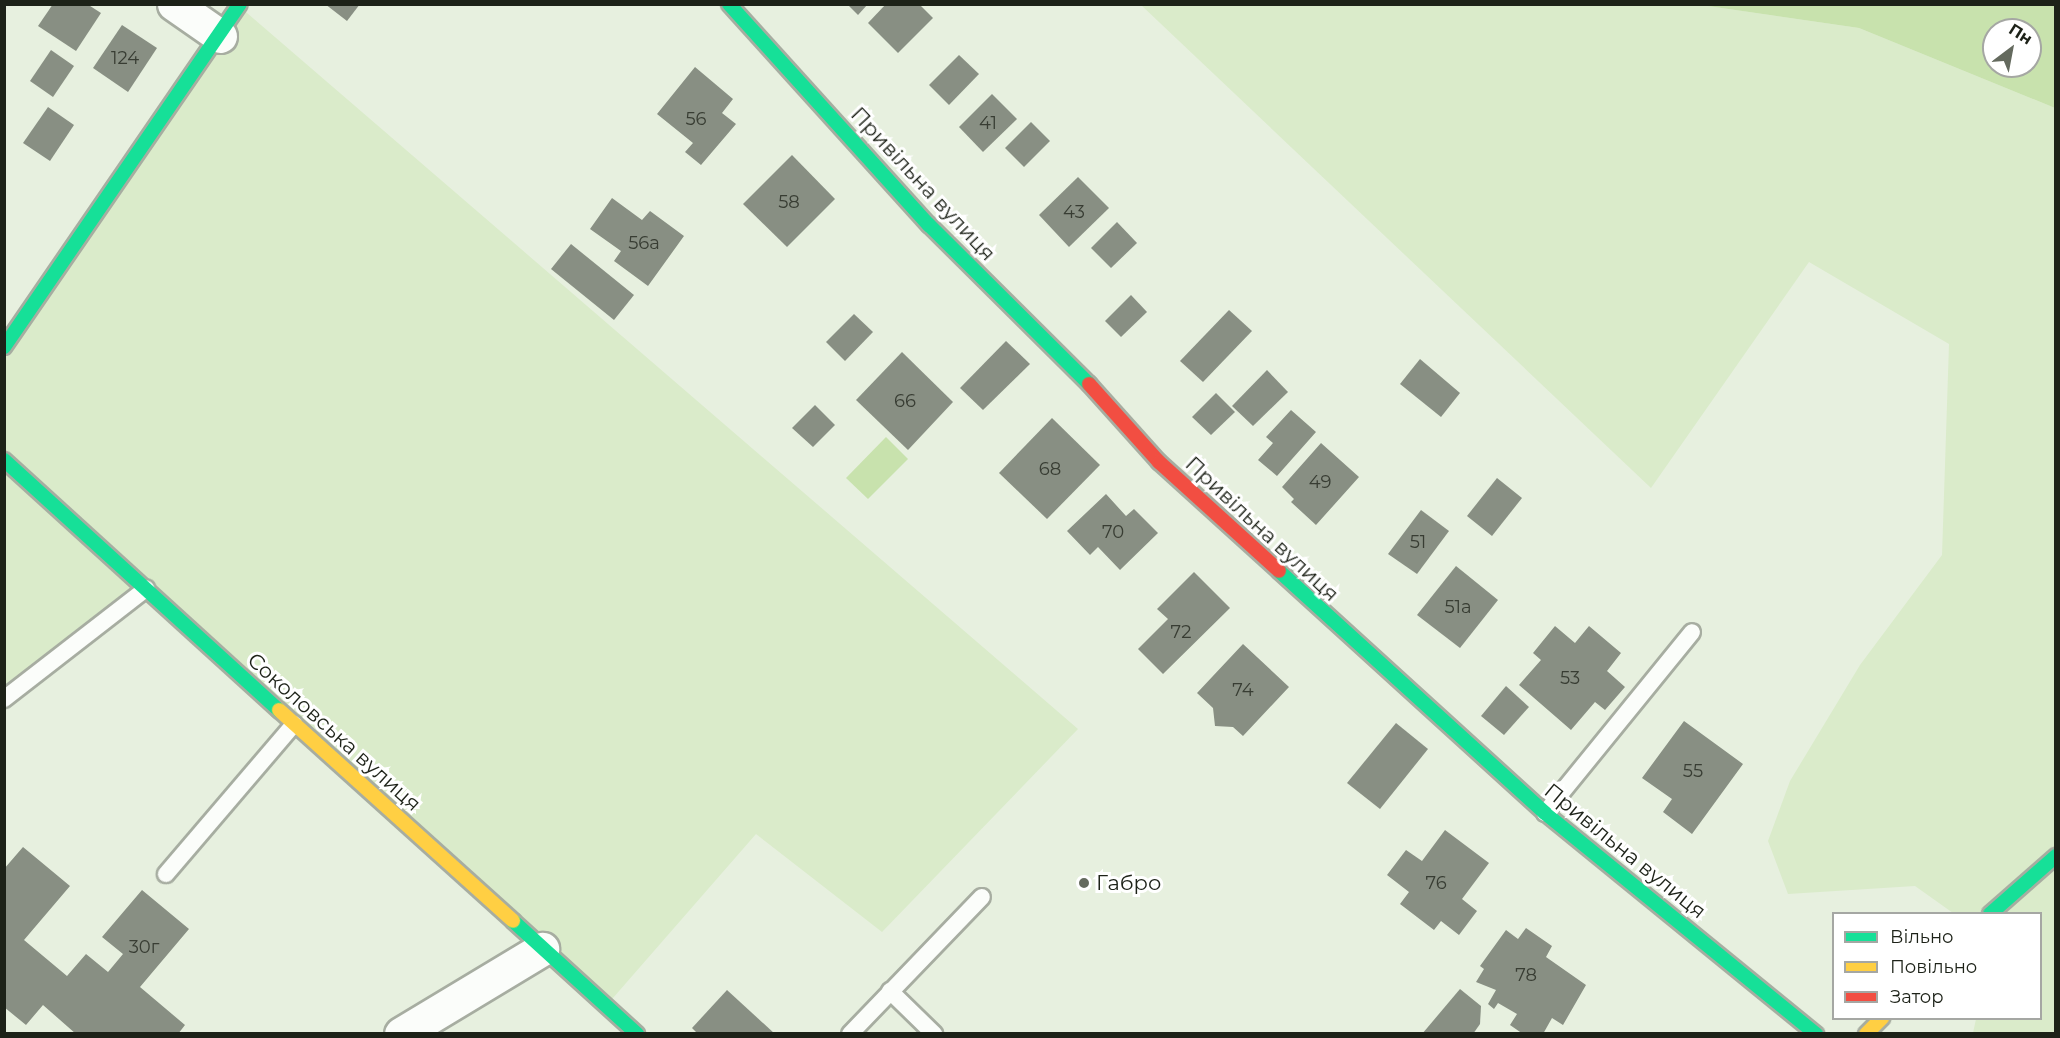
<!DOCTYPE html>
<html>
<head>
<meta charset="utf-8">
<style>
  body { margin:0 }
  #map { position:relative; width:2060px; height:1038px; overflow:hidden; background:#e7f0df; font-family:Montserrat,sans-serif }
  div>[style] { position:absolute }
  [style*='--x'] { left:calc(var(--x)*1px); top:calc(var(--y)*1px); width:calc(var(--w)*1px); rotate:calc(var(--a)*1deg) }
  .green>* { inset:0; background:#daebca }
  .water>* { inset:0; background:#c8e2ad }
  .building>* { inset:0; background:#888f83 }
  .roads { filter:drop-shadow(2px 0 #a7ada1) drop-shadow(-2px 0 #a7ada1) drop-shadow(0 2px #a7ada1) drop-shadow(0 -2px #a7ada1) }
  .lane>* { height:16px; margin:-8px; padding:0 8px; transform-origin:8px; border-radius:8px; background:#fbfdfa }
  .street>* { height:33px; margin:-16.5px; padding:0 16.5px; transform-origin:16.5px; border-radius:16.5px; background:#fbfdfa }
  .fast>* { height:14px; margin:-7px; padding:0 7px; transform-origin:7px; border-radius:7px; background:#16e098 }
  .slow>* { height:14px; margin:-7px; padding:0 7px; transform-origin:7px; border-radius:7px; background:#ffcf43 }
  .jam>* { height:14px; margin:-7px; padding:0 7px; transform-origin:7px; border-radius:7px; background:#f24e42 }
  .dots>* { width:16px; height:16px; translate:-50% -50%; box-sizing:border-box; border:3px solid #fff; border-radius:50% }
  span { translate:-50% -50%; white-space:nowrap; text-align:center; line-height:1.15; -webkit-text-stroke:6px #fff; paint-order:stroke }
  .number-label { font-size:18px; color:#383d33 }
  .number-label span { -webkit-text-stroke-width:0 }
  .street-label { font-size:21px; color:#1d2218 }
  .poi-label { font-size:21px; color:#1d2218 }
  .left { translate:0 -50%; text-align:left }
  .frame { position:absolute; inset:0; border:6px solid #1d2218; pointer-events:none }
  .legend { position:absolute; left:1832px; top:912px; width:210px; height:108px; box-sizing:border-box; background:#fff; border:2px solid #a5a7a3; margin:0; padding:8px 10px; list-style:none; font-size:18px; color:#1d2218 }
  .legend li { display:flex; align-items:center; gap:12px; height:30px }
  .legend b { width:30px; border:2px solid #a5a7a3 }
  .north { position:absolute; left:1982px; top:18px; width:60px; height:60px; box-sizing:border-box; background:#fff; border:2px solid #a5a7a3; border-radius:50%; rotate:32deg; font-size:16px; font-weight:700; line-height:24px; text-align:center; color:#1d2218 }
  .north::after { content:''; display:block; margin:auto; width:21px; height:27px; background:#646a5e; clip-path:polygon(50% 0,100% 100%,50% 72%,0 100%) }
</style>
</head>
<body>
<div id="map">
  <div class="green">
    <div style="clip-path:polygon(1141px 5px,1701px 5px,1859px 28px,2055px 108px,2055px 1033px,1973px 1033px,1976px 1019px,2040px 1018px,2040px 914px,1953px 913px,1915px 886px,1788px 894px,1768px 841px,1790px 781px,1860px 665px,1942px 555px,1949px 344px,1809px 262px,1651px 488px)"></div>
    <div style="clip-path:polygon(239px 6px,1078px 729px,882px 932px,756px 834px,606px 1006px,146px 589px,5px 700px,5px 347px)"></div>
  </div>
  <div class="water">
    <div style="clip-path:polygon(evenodd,1701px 5px,2055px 5px,2055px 108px,1859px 28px,1701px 5px,1994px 30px,2030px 30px,2030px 66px,1994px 66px,1994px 30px)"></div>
    <div style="clip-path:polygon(886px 437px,908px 459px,868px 499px,846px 478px)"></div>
  </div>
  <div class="building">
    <div style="clip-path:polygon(53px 4px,87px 4px,101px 13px,76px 51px,38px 26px)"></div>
    <div style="clip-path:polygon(325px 4px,360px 4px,347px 21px)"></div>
    <div style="clip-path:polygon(847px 4px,868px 4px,858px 15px)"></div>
    <div style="clip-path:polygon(886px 4px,919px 4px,933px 18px,898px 53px,868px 23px)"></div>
    <div style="clip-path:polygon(122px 25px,157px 48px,128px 92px,93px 68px)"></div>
    <div style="clip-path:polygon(51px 50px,74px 66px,53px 97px,30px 81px)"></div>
    <div style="clip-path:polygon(959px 55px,979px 74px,949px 105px,929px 85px)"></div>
    <div style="clip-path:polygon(695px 67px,733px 99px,722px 113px,736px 124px,701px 165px,685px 152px,693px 143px,657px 114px)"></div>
    <div style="clip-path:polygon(992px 94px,1017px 119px,983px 152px,959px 127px)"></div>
    <div style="clip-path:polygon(48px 107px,74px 125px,50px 161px,23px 143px)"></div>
    <div style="clip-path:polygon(1031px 122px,1050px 141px,1024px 167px,1005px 148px)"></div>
    <div style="clip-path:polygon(792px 155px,835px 199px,787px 247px,743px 204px)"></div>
    <div style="clip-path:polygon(1078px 177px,1109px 208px,1069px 247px,1039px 215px)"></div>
    <div style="clip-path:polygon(612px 198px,642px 220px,650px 211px,684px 236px,648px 286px,614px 261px,621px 251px,590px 229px)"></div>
    <div style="clip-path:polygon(1117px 222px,1137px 243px,1111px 268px,1091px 248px)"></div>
    <div style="clip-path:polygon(571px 244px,634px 295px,614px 320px,551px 269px)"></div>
    <div style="clip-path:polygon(1131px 295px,1147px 312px,1121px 337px,1105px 321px)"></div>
    <div style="clip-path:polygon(1229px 310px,1252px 331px,1203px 382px,1180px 361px)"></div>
    <div style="clip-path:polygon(854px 314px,873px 332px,845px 361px,826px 342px)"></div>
    <div style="clip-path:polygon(1006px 341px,1030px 364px,983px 410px,960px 388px)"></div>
    <div style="clip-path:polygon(902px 352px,953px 402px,908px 450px,856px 400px)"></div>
    <div style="clip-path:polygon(1420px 359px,1460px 393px,1441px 417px,1400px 384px)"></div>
    <div style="clip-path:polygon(1267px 370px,1288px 392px,1253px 426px,1232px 406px)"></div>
    <div style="clip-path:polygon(1216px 393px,1235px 412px,1211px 435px,1192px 417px)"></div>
    <div style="clip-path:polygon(815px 405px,835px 425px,813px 447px,792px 428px)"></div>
    <div style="clip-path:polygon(1291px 410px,1316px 432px,1277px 476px,1258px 460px,1273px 443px,1266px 437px)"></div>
    <div style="clip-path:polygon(1052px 418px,1100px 465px,1047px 519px,999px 473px)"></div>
    <div style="clip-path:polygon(1321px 443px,1359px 477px,1316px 525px,1291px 502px,1294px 499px,1282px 487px)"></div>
    <div style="clip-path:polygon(1497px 478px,1522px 498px,1492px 536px,1467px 516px)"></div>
    <div style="clip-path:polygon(1106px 494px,1126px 516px,1134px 509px,1158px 533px,1120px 570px,1098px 547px,1090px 555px,1067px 531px)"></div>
    <div style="clip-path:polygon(1421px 510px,1449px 531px,1417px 574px,1388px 554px)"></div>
    <div style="clip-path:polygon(1456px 566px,1498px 600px,1460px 648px,1417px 615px)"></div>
    <div style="clip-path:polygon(1194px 572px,1230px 608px,1163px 674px,1138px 649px,1168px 619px,1157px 609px)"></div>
    <div style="clip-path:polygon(1555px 626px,1575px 643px,1589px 626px,1621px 653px,1607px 671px,1625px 687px,1605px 710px,1595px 702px,1571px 730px,1519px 685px,1541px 660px,1533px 653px)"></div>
    <div style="clip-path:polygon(1243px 644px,1289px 687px,1243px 736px,1233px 727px,1215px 726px,1213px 708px,1197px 693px)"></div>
    <div style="clip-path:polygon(1506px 686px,1529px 707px,1504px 735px,1481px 716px)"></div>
    <div style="clip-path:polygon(1684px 721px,1743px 764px,1692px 834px,1663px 812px,1672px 799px,1642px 778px)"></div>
    <div style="clip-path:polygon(1396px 723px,1428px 749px,1380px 809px,1347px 783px)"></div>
    <div style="clip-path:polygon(1445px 830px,1489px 863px,1462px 899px,1477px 911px,1459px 935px,1441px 921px,1434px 930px,1400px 904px,1409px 892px,1387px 875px,1406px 850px,1422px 861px)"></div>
    <div style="clip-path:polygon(23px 847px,70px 886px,24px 940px,67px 976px,86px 954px,108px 972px,123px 954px,102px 937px,142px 890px,189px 929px,140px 987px,185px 1025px,178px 1034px,76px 1034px,43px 1005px,26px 1025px,4px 1007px,4px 869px)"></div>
    <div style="clip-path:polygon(1526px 928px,1552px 946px,1546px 957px,1586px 985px,1563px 1025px,1552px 1018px,1543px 1034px,1523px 1034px,1510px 1025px,1517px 1014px,1498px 1003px,1494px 1009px,1488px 1004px,1496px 990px,1476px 982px,1484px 969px,1480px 966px,1506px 930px,1518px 939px)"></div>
    <div style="clip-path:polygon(1460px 989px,1481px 1006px,1480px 1024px,1473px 1034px,1422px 1034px)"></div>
    <div style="clip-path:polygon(727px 990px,775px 1034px,698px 1034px,692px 1028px)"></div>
  </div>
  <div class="roads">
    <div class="lane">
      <div style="--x:4;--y:699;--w:180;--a:-37.8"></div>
      <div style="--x:1545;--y:813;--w:233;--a:-50.9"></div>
      <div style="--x:166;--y:874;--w:197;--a:-49.5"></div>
      <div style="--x:890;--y:991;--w:62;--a:44.3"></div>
      <div style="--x:850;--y:1034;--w:190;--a:-46.1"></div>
    </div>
    <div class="street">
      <div style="--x:174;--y:4;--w:56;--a:34.8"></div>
      <div style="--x:401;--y:1034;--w:165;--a:-31.1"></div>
    </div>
    <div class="fast">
      <div style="--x:729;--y:4;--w:298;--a:47.9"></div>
      <div style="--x:929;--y:225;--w:226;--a:44.8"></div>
      <div style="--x:4;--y:347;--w:416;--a:-55.5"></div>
      <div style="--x:4;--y:460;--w:372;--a:42.3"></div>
      <div style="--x:1279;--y:571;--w:360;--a:42.3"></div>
      <div style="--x:1545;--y:813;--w:350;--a:39.2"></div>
      <div style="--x:1990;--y:914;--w:88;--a:-41.3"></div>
      <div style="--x:513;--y:921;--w:168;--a:42.3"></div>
    </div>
    <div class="slow">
      <div style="--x:279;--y:710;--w:315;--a:42"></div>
      <div style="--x:1866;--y:1034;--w:23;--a:-45"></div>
    </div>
    <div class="jam">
      <div style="--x:1089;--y:384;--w:105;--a:48.1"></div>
      <div style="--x:1159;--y:462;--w:162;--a:42.2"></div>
    </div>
  </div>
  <div class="dots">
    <div style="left:1084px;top:883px;background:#646a5e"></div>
  </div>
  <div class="number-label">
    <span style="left:125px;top:58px">124</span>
    <span style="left:696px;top:119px">56</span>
    <span style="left:988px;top:123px">41</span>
    <span style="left:789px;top:202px">58</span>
    <span style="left:1074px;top:212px">43</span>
    <span style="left:644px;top:243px">56а</span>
    <span style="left:905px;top:401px">66</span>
    <span style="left:1050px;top:469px">68</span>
    <span style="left:1320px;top:482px">49</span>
    <span style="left:1113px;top:532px">70</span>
    <span style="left:1418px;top:542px">51</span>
    <span style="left:1458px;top:607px">51а</span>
    <span style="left:1181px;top:632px">72</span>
    <span style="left:1570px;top:678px">53</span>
    <span style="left:1243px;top:690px">74</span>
    <span style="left:1693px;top:771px">55</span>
    <span style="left:1436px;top:883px">76</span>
    <span style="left:144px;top:947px">30г</span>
    <span style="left:1526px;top:975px">78</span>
  </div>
  <div class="street-label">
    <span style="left:923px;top:184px;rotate:47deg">Привільна вулиця</span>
    <span style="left:1262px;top:529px;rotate:43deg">Привільна вулиця</span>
    <span style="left:334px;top:732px;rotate:42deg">Соколовська вулиця</span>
    <span style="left:1625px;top:851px;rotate:39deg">Привільна вулиця</span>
  </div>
  <div class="poi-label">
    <span class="left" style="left:1096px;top:883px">Габро</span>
  </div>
  <div class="frame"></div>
  <ul class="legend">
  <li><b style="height:8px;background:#16e098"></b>Вільно</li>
  <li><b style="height:8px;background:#ffcf43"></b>Повільно</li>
  <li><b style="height:8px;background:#f24e42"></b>Затор</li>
  </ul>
  <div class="north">Пн</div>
</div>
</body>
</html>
